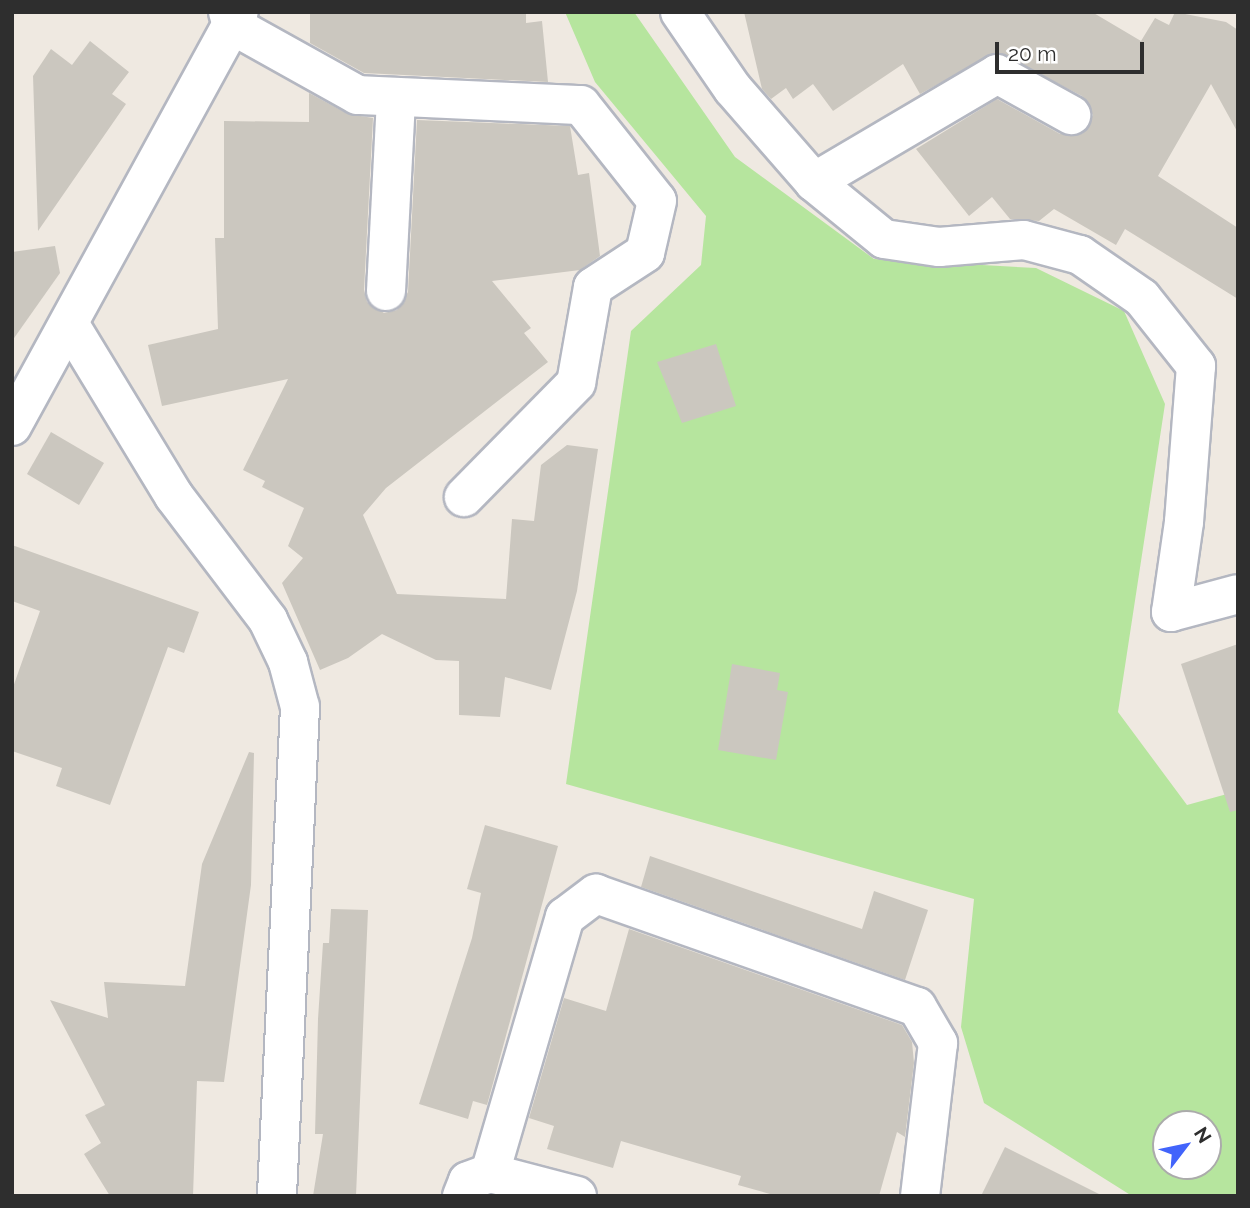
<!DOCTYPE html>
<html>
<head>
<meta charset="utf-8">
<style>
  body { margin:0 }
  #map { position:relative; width:1250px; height:1208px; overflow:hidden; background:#efe9e1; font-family:Raleway,sans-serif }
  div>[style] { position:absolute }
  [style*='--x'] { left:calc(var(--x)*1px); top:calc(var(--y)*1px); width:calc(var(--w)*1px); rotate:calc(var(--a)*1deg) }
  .green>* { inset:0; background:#b6e59e }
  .building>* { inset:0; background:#cbc7bf }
  .roads { filter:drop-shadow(2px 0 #b4b7c1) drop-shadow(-2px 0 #b4b7c1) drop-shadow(0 2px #b4b7c1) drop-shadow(0 -2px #b4b7c1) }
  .minor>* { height:38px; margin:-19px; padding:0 19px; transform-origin:19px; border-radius:19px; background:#fff }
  span { translate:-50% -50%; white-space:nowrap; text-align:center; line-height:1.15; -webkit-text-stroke:7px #fff; paint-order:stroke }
  .frame { position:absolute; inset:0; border:14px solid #2e2e2e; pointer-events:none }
  .north { position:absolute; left:1152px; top:1110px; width:70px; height:70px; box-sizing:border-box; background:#fff; border:2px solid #ababab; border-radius:50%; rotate:58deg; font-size:19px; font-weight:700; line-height:28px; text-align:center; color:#2e2e2e }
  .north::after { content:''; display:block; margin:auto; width:24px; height:32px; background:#4264fb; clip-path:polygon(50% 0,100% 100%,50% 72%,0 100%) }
  .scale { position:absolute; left:995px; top:42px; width:149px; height:32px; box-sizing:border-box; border:4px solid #2e2e2e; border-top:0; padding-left:9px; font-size:21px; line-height:24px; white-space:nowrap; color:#2e2e2e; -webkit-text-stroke:5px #fff; paint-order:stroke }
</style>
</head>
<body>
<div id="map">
  <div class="green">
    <div style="clip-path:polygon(evenodd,565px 12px,634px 12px,735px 157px,874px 259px,1036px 268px,1124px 311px,1165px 404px,1118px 712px,1187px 805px,1238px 791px,1238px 1196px,1132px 1196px,984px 1103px,961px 1027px,974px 899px,566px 784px,631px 331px,701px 265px,706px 216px,595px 82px,565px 12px,1166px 1124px,1208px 1124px,1208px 1166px,1166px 1166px,1166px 1124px)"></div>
  </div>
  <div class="building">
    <div style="clip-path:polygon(310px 12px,526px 12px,526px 23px,542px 21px,548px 82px,364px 73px,310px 43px)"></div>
    <div style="clip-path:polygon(744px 12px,1092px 12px,1141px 41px,1155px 18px,1169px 25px,1175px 12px,1226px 22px,1238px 30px,1238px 133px,1211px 84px,1158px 176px,1238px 228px,1238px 299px,1125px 229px,1116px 245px,1054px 209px,1039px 221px,1010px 219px,992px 197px,969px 216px,916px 149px,997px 99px,1060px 134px,1082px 134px,1093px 115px,1082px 96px,997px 52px,920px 94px,903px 64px,833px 111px,813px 84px,793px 99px,786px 88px,771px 99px,762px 89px)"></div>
    <div style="clip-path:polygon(90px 41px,129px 72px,112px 94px,126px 104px,38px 231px,33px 76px,51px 49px,72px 65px)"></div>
    <div style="clip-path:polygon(309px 93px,348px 114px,373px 118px,364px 290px,367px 302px,384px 313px,397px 310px,408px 292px,417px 120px,570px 126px,578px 175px,589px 173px,600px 256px,580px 270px,492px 281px,531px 328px,524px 333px,548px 362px,386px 488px,363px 515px,397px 594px,506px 599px,512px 519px,534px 521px,541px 465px,567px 445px,598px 449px,577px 591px,551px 690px,505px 677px,500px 717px,459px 715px,459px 661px,436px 660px,382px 634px,348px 658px,320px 670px,282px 583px,303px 558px,288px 546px,304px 508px,262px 487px,265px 481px,243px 470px,288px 379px,162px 406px,148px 345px,218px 329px,215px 238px,224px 238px,224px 121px,309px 122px)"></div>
    <div style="clip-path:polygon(55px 246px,60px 273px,12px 341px,12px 252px)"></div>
    <div style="clip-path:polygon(716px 344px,736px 406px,682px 423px,657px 362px)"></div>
    <div style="clip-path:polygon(51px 432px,104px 463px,79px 505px,27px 474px)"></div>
    <div style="clip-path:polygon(12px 545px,199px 612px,184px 653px,168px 647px,110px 805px,56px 786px,62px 768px,12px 751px,12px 690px,40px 611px,12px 601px)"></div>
    <div style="clip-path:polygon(1238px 644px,1238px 810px,1230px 812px,1181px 664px)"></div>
    <div style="clip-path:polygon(732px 664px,780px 673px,777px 690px,788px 692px,776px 760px,718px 750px)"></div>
    <div style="clip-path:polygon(249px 752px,254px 753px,251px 885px,224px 1082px,197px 1081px,193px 1196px,110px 1196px,84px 1154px,101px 1143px,85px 1115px,105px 1105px,50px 1000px,108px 1018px,104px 982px,185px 986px,202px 864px)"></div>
    <div style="clip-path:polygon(485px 825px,558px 846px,487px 1105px,473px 1101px,468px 1119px,419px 1104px,472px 938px,481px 893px,467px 889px)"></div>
    <div style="clip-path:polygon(650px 856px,862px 929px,874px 891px,928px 910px,905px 980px,641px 887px)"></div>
    <div style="clip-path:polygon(331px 909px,368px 910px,356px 1196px,313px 1196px,323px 1134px,315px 1134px,318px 1019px,323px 943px,329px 943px)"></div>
    <div style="clip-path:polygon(629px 929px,902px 1025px,912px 1042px,914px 1063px,905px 1137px,897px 1132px,879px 1196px,777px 1196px,738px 1185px,741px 1176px,621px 1141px,613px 1168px,547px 1149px,554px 1126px,529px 1118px,564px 998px,606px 1011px)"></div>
    <div style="clip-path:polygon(1005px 1147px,1103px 1196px,981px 1196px)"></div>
  </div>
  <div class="roads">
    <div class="minor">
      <div style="--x:228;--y:12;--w:14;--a:73"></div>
      <div style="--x:232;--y:25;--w:144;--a:29.1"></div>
      <div style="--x:358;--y:95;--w:223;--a:2.6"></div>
      <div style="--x:581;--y:105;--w:122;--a:51.6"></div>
      <div style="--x:657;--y:201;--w:53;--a:103"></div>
      <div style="--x:645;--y:253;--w:62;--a:146.8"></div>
      <div style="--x:593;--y:287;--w:97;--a:100"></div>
      <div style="--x:576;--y:383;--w:160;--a:134.5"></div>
      <div style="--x:680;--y:12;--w:93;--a:55.5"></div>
      <div style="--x:733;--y:89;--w:123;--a:48.9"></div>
      <div style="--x:814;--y:182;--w:90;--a:39.2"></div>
      <div style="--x:884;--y:239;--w:56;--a:8.3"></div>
      <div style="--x:939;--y:247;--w:85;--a:-4.7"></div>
      <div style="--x:1024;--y:240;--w:58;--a:15"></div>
      <div style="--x:1080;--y:255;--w:75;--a:34.7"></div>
      <div style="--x:1142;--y:298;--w:87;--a:51.5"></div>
      <div style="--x:1196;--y:366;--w:156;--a:94.4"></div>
      <div style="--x:1184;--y:522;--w:91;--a:98.2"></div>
      <div style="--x:1171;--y:612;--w:69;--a:-15"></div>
      <div style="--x:814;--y:182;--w:212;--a:-30.5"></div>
      <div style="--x:997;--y:74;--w:85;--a:29"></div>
      <div style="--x:386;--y:291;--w:194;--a:-87"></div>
      <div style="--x:70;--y:325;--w:200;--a:58.7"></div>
      <div style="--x:174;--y:496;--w:156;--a:52.8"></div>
      <div style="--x:268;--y:620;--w:47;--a:64.5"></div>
      <div style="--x:288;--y:662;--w:47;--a:75.1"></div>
      <div style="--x:300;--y:707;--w:490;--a:92.7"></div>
      <div style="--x:12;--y:426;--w:472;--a:-61.3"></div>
      <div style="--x:490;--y:1173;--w:267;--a:-73.7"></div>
      <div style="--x:565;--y:917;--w:39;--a:-37"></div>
      <div style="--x:596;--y:894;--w:340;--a:19.4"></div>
      <div style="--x:917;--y:1007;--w:42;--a:59.7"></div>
      <div style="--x:938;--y:1043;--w:154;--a:96.7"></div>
      <div style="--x:462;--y:1196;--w:16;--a:-68"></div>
      <div style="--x:468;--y:1181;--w:23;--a:-20"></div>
      <div style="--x:490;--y:1173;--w:90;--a:14.8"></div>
    </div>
  </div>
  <div class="frame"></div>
  <div class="north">N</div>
  <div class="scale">20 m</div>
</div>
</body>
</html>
